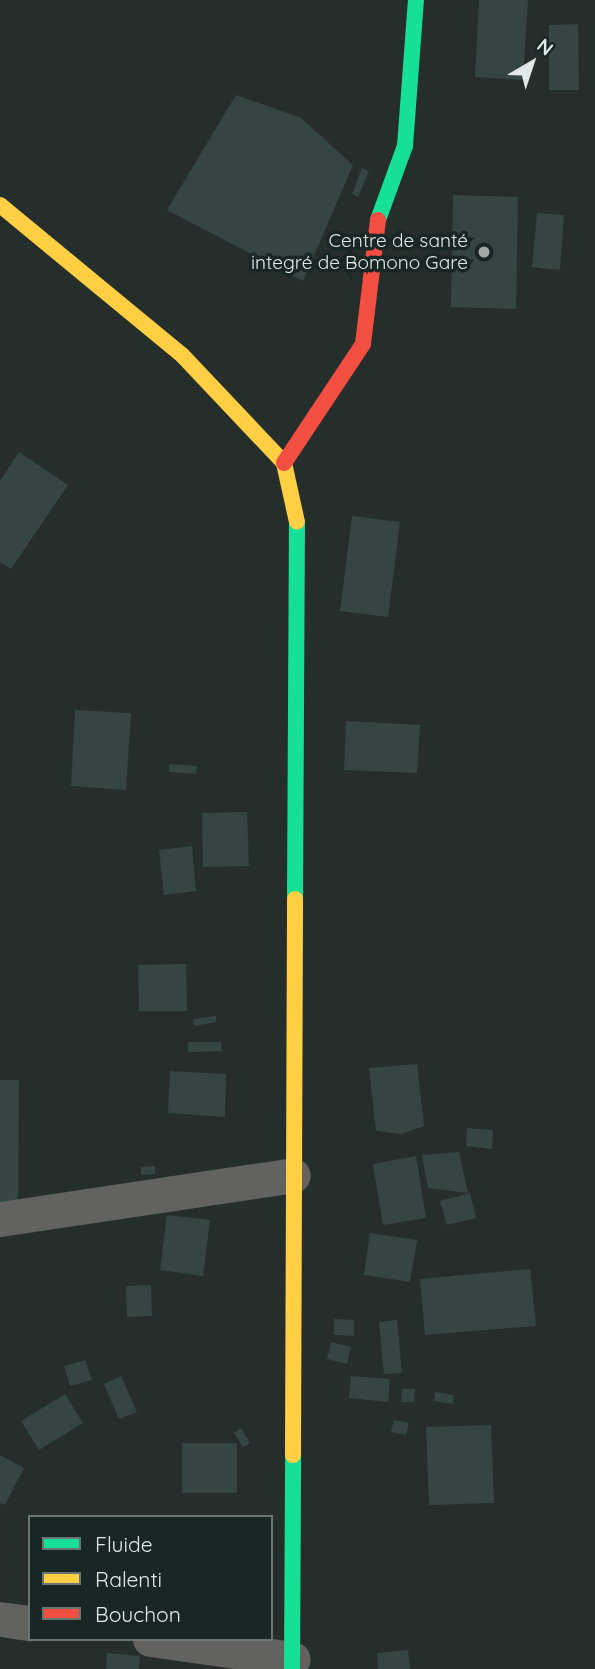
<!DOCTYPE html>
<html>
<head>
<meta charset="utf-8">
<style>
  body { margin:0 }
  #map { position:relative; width:595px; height:1669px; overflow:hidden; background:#262e2c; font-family:Quicksand,sans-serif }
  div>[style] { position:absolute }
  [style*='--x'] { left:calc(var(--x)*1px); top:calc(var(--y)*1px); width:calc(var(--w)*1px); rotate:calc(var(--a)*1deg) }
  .building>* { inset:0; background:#354542 }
  .street>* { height:35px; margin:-17.5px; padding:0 17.5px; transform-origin:17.5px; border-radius:17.5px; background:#626261 }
  .fast>* { height:16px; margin:-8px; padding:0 8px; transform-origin:8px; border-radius:8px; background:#16e098 }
  .slow>* { height:16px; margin:-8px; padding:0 8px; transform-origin:8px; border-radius:8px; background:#ffcf43 }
  .jam>* { height:16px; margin:-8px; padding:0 8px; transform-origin:8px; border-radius:8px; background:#f24e42 }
  .dots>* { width:19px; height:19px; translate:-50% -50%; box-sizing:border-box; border:4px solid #192724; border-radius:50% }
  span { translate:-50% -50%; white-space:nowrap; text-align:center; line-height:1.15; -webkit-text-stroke:7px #192724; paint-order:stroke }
  .poi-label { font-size:19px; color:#e0e9e6 }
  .right { translate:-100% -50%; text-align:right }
  .legend { position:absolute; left:28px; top:1515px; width:245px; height:126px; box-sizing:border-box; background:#192724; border:2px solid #697572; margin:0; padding:9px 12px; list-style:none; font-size:21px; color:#e0e9e6 }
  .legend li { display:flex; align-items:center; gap:14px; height:35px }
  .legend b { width:35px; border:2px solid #697572 }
  .north { position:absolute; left:497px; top:28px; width:70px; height:70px; -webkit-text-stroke:5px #192724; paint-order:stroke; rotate:39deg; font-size:19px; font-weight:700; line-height:28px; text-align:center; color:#e0e9e6 }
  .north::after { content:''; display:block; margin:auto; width:24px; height:32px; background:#e0e9e6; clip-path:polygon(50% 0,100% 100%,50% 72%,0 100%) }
</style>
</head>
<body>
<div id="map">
  <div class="building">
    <div style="clip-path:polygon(479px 0,528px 0,523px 80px,475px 77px)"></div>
    <div style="clip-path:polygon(578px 24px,579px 90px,549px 90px,549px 25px)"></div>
    <div style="clip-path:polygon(236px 95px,301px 118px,353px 165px,303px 281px,167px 210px)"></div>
    <div style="clip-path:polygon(362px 168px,369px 171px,358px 197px,352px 194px)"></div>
    <div style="clip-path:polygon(453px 195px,518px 197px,516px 309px,451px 307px)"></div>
    <div style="clip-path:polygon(537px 213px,564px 215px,560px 270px,532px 267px)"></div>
    <div style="clip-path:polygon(19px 452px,68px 485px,11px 569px,0 562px,0 481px)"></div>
    <div style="clip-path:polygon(352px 516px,400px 522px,388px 617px,340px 611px)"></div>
    <div style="clip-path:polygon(75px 710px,131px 713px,126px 790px,71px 786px)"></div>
    <div style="clip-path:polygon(346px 721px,420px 725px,417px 773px,344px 770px)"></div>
    <div style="clip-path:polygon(169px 764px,197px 766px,196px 774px,169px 772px)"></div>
    <div style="clip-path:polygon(247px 812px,249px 866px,203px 867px,202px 813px)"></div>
    <div style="clip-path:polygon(192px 846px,196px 891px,164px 895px,159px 850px)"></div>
    <div style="clip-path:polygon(186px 964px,187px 1011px,139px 1011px,138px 965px)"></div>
    <div style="clip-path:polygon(216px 1016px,216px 1022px,194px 1026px,193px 1019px)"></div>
    <div style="clip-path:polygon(188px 1042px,221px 1042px,222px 1051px,188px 1052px)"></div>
    <div style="clip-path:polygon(417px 1064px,424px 1126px,401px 1134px,376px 1131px,369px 1068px)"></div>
    <div style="clip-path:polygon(170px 1071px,226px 1074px,225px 1117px,168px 1113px)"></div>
    <div style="clip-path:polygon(0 1080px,19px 1080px,18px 1204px,0 1204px)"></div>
    <div style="clip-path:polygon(467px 1128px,493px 1130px,492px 1149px,466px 1146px)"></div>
    <div style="clip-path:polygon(459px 1152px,468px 1193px,428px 1188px,422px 1155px)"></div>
    <div style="clip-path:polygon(416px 1156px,426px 1218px,383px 1225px,373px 1164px)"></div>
    <div style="clip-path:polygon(155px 1166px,155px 1174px,141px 1175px,141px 1167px)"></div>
    <div style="clip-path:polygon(470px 1193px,476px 1218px,447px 1225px,440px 1201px)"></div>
    <div style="clip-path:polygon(167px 1215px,210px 1220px,203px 1276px,160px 1270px)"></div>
    <div style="clip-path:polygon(370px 1233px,417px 1240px,410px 1282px,364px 1275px)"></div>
    <div style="clip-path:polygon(530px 1269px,536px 1326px,425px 1335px,420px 1279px)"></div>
    <div style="clip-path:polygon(151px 1285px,152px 1316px,127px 1317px,126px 1286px)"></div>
    <div style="clip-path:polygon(334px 1319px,354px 1320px,354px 1336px,334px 1335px)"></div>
    <div style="clip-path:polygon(397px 1320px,402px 1373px,384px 1374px,379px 1322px)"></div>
    <div style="clip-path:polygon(331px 1342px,351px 1347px,347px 1364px,327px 1359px)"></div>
    <div style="clip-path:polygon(85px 1360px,92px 1380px,70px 1386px,64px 1366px)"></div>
    <div style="clip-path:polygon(121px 1376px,137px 1412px,119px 1419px,104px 1384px)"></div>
    <div style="clip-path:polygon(351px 1376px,390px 1379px,388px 1402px,349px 1398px)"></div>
    <div style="clip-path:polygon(402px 1389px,415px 1389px,414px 1402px,401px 1402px)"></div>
    <div style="clip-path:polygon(435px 1392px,454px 1395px,453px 1404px,434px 1401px)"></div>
    <div style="clip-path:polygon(65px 1394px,83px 1423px,39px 1450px,21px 1421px)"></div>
    <div style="clip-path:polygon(394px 1420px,409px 1423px,406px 1435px,391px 1432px)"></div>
    <div style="clip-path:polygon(491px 1425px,494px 1503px,429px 1505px,426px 1427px)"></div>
    <div style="clip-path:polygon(241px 1428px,250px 1443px,243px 1447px,234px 1433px)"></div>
    <div style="clip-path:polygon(182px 1443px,237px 1443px,237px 1493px,182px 1493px)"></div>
    <div style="clip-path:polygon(0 1455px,24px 1468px,5px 1505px,0 1503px)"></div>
    <div style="clip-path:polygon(408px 1650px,410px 1669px,378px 1669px,377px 1653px)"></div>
    <div style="clip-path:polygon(107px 1653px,140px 1656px,139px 1669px,106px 1669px)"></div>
  </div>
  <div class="street">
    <div style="--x:0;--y:1219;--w:296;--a:-8.5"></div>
    <div style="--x:0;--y:1619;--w:30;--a:8"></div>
    <div style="--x:150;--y:1639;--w:144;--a:8"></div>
  </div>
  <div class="fast">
    <div style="--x:378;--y:220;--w:79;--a:-70"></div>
    <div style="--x:405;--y:146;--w:146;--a:-85.7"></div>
    <div style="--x:295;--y:899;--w:377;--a:-89.7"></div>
    <div style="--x:292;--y:1669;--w:214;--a:-89.7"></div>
  </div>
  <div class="slow">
    <div style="--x:0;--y:205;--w:236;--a:39.5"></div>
    <div style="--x:182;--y:355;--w:149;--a:46.6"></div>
    <div style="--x:284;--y:463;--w:60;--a:77.6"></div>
    <div style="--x:293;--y:1455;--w:556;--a:-89.79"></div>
  </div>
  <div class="jam">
    <div style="--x:284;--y:463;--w:143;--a:-56.4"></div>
    <div style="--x:363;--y:344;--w:125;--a:-83.1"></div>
  </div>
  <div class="dots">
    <div style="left:484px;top:252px;background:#9fa8a5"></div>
  </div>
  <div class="poi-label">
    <span class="right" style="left:468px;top:252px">Centre de santé<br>integré de Bomono Gare</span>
  </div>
  <ul class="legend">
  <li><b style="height:9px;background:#16e098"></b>Fluide</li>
  <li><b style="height:9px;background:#ffcf43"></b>Ralenti</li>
  <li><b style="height:9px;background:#f24e42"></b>Bouchon</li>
  </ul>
  <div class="north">N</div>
</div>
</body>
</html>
